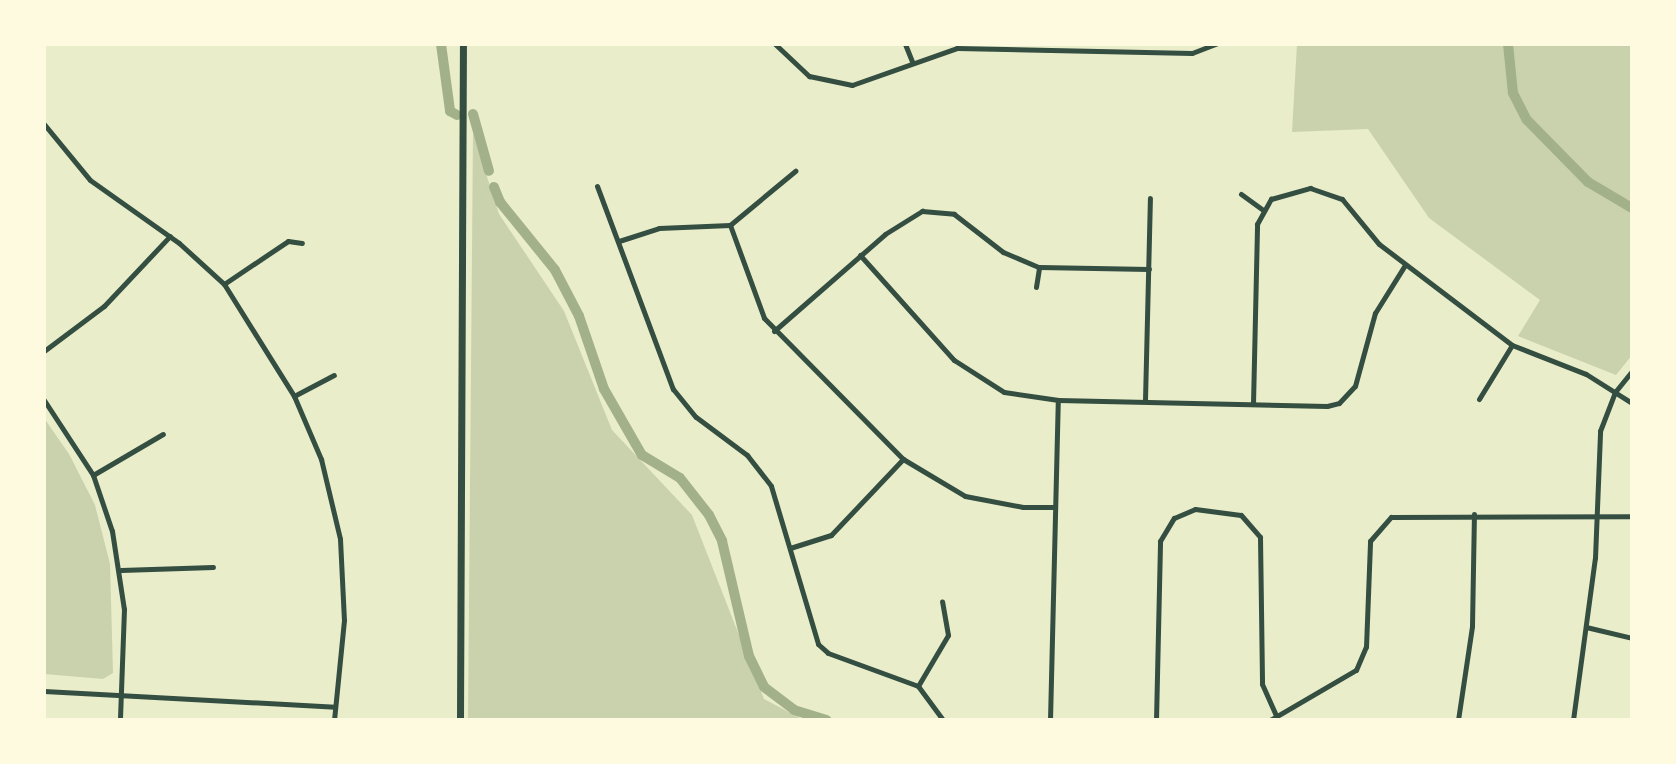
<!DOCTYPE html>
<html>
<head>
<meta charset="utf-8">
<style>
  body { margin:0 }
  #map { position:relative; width:1676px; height:764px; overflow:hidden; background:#e9edc9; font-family:Bitter,serif }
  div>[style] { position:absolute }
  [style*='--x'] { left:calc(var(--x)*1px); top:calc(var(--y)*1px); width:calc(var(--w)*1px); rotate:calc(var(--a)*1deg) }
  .green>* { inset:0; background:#cad2ad }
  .canal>* { height:10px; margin:-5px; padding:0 5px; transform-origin:5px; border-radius:5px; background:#a3b18a }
  .minor>* { height:5px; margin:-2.5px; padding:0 2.5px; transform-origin:2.5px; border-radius:2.5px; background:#344e41 }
  .secondary>* { height:7px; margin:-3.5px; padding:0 3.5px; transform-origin:3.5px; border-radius:3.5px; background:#344e41 }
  span { translate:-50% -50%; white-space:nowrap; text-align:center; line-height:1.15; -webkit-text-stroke:7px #fefae0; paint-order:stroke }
  .frame { position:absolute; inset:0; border:46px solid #fefae0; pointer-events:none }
</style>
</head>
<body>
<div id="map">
  <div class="green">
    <div style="clip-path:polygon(1297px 44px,1632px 44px,1632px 355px,1616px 375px,1518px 336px,1540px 300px,1429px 218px,1368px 129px,1292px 132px)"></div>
    <div style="clip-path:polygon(473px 133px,499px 214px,564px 311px,612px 430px,692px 515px,764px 699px,804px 720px,468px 720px)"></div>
    <div style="clip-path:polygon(44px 418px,69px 454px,95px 505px,110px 564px,113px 673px,103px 679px,44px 674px)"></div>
  </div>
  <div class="canal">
    <div style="--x:441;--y:44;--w:68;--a:82.3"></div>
    <div style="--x:450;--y:111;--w:8;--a:30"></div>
    <div style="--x:1508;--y:44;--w:49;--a:84.2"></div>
    <div style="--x:1513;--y:93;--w:30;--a:63"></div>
    <div style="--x:1527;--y:120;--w:87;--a:45.5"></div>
    <div style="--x:1588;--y:182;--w:51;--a:30.6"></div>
    <div style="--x:473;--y:114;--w:59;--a:74.3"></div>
    <div style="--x:494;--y:187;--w:16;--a:68"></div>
    <div style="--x:500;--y:202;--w:87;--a:51"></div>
    <div style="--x:555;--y:270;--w:52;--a:62.4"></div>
    <div style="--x:579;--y:316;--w:77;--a:71.1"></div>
    <div style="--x:604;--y:389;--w:76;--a:60.1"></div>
    <div style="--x:642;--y:455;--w:44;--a:31.2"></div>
    <div style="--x:680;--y:478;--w:47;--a:51.9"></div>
    <div style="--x:709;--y:515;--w:29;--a:63"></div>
    <div style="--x:722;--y:541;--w:118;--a:76.8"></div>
    <div style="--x:749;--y:656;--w:34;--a:64"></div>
    <div style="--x:764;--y:687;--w:38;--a:37"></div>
    <div style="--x:794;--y:710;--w:34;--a:17"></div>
  </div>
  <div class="minor">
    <div style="--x:775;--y:44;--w:47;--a:43.3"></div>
    <div style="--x:809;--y:76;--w:44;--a:11.8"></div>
    <div style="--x:852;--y:85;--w:111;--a:-19.4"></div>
    <div style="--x:957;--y:48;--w:235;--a:1.2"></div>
    <div style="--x:1192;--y:53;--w:25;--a:-21"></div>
    <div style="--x:905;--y:44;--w:18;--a:68"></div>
    <div style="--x:44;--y:124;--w:72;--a:50.6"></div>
    <div style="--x:90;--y:180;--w:109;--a:35.3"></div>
    <div style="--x:179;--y:243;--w:61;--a:42.3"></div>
    <div style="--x:224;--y:284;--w:132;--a:58"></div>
    <div style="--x:294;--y:396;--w:69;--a:66.8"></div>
    <div style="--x:321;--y:459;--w:82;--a:76.6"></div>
    <div style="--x:340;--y:539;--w:81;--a:87.2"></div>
    <div style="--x:344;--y:620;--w:100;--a:95.7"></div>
    <div style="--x:597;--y:186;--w:217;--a:69.5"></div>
    <div style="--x:673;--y:389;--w:36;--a:51"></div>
    <div style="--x:696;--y:417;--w:64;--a:36.7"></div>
    <div style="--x:747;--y:455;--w:39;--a:52"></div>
    <div style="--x:771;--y:486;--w:165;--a:73.4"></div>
    <div style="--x:818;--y:644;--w:13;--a:42"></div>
    <div style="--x:828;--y:653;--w:96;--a:20.1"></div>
    <div style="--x:918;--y:686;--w:42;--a:53.7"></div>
    <div style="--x:1241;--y:194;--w:26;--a:36"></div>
    <div style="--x:730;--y:225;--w:99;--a:69.9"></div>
    <div style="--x:764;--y:318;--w:198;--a:45.4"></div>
    <div style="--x:903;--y:459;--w:72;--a:30.8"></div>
    <div style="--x:965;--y:496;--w:59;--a:10.7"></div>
    <div style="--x:1023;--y:507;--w:31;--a:0"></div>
    <div style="--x:619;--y:241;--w:42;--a:-18"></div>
    <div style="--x:659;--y:228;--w:71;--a:-2.4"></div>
    <div style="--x:730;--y:225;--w:85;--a:-39.7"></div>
    <div style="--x:860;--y:255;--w:141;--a:48.2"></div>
    <div style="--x:954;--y:360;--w:59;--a:32.6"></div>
    <div style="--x:1004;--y:392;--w:55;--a:8.4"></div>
    <div style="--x:1058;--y:400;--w:269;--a:1.3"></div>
    <div style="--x:1327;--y:406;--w:12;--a:-14"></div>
    <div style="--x:1339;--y:403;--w:23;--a:-47"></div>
    <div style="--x:1355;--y:386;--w:76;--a:-74.7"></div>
    <div style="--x:1375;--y:313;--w:57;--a:-58"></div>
    <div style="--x:224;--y:284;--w:77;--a:-33.9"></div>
    <div style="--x:288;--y:241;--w:14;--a:8"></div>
    <div style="--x:1036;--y:287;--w:20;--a:-81"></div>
    <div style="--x:774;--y:331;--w:147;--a:-41.1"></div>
    <div style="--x:885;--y:234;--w:44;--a:-31.9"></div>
    <div style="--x:922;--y:211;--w:32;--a:5"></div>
    <div style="--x:954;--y:214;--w:62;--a:37.8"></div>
    <div style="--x:1003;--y:252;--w:39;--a:23"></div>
    <div style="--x:1039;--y:267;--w:110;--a:1"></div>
    <div style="--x:44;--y:351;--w:75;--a:-36.9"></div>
    <div style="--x:104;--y:306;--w:96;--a:-46.7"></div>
    <div style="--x:294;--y:396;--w:45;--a:-27.7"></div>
    <div style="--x:1479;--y:399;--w:63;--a:-58.6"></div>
    <div style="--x:44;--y:400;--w:90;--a:56.8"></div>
    <div style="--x:93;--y:475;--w:59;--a:71.3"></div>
    <div style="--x:112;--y:531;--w:79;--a:81.3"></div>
    <div style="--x:124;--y:609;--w:111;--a:92.1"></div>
    <div style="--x:1145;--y:400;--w:202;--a:-88.6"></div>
    <div style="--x:1253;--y:404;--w:180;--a:-88.7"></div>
    <div style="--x:1257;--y:224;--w:29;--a:-61"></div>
    <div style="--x:1271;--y:199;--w:41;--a:-15.8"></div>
    <div style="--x:1310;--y:188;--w:34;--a:19"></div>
    <div style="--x:1342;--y:199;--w:58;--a:50.6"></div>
    <div style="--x:1379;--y:244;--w:167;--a:37.2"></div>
    <div style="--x:1512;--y:345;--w:79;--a:21.4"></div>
    <div style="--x:1586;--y:374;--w:54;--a:32.2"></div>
    <div style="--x:93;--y:475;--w:81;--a:-30.4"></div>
    <div style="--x:790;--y:548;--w:43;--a:-17.6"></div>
    <div style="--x:831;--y:535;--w:105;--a:-46.5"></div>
    <div style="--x:121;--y:570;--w:92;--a:-1.9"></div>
    <div style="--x:1586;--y:627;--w:47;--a:13.4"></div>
    <div style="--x:918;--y:686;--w:59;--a:-59.5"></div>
    <div style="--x:948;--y:635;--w:34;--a:-100"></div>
    <div style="--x:44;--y:691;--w:291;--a:3.1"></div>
    <div style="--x:1050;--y:720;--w:320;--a:-88.6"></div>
    <div style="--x:1156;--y:720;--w:179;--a:-88.7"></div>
    <div style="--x:1160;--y:541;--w:27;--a:-59"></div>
    <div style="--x:1174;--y:518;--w:23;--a:-23"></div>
    <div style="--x:1195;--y:509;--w:46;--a:7.4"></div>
    <div style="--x:1241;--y:515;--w:29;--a:49"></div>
    <div style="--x:1260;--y:537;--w:147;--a:89.2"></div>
    <div style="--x:1262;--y:684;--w:34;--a:66"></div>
    <div style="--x:1270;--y:720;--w:99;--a:-30.2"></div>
    <div style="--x:1356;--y:670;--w:25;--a:-67"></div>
    <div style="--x:1366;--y:647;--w:106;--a:-87.8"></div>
    <div style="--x:1370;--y:541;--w:32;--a:-49"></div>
    <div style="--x:1391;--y:517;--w:241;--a:-0.2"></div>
    <div style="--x:1458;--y:720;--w:95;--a:-81.5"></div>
    <div style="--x:1472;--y:626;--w:112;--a:-89"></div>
    <div style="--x:1573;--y:720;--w:163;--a:-82.3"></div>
    <div style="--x:1595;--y:558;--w:127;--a:-87.7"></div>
    <div style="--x:1600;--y:431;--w:42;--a:-69"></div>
    <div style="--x:1615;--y:392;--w:27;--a:-51"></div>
  </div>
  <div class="secondary">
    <div style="--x:460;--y:720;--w:676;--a:-89.75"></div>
  </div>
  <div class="frame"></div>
</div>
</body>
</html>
